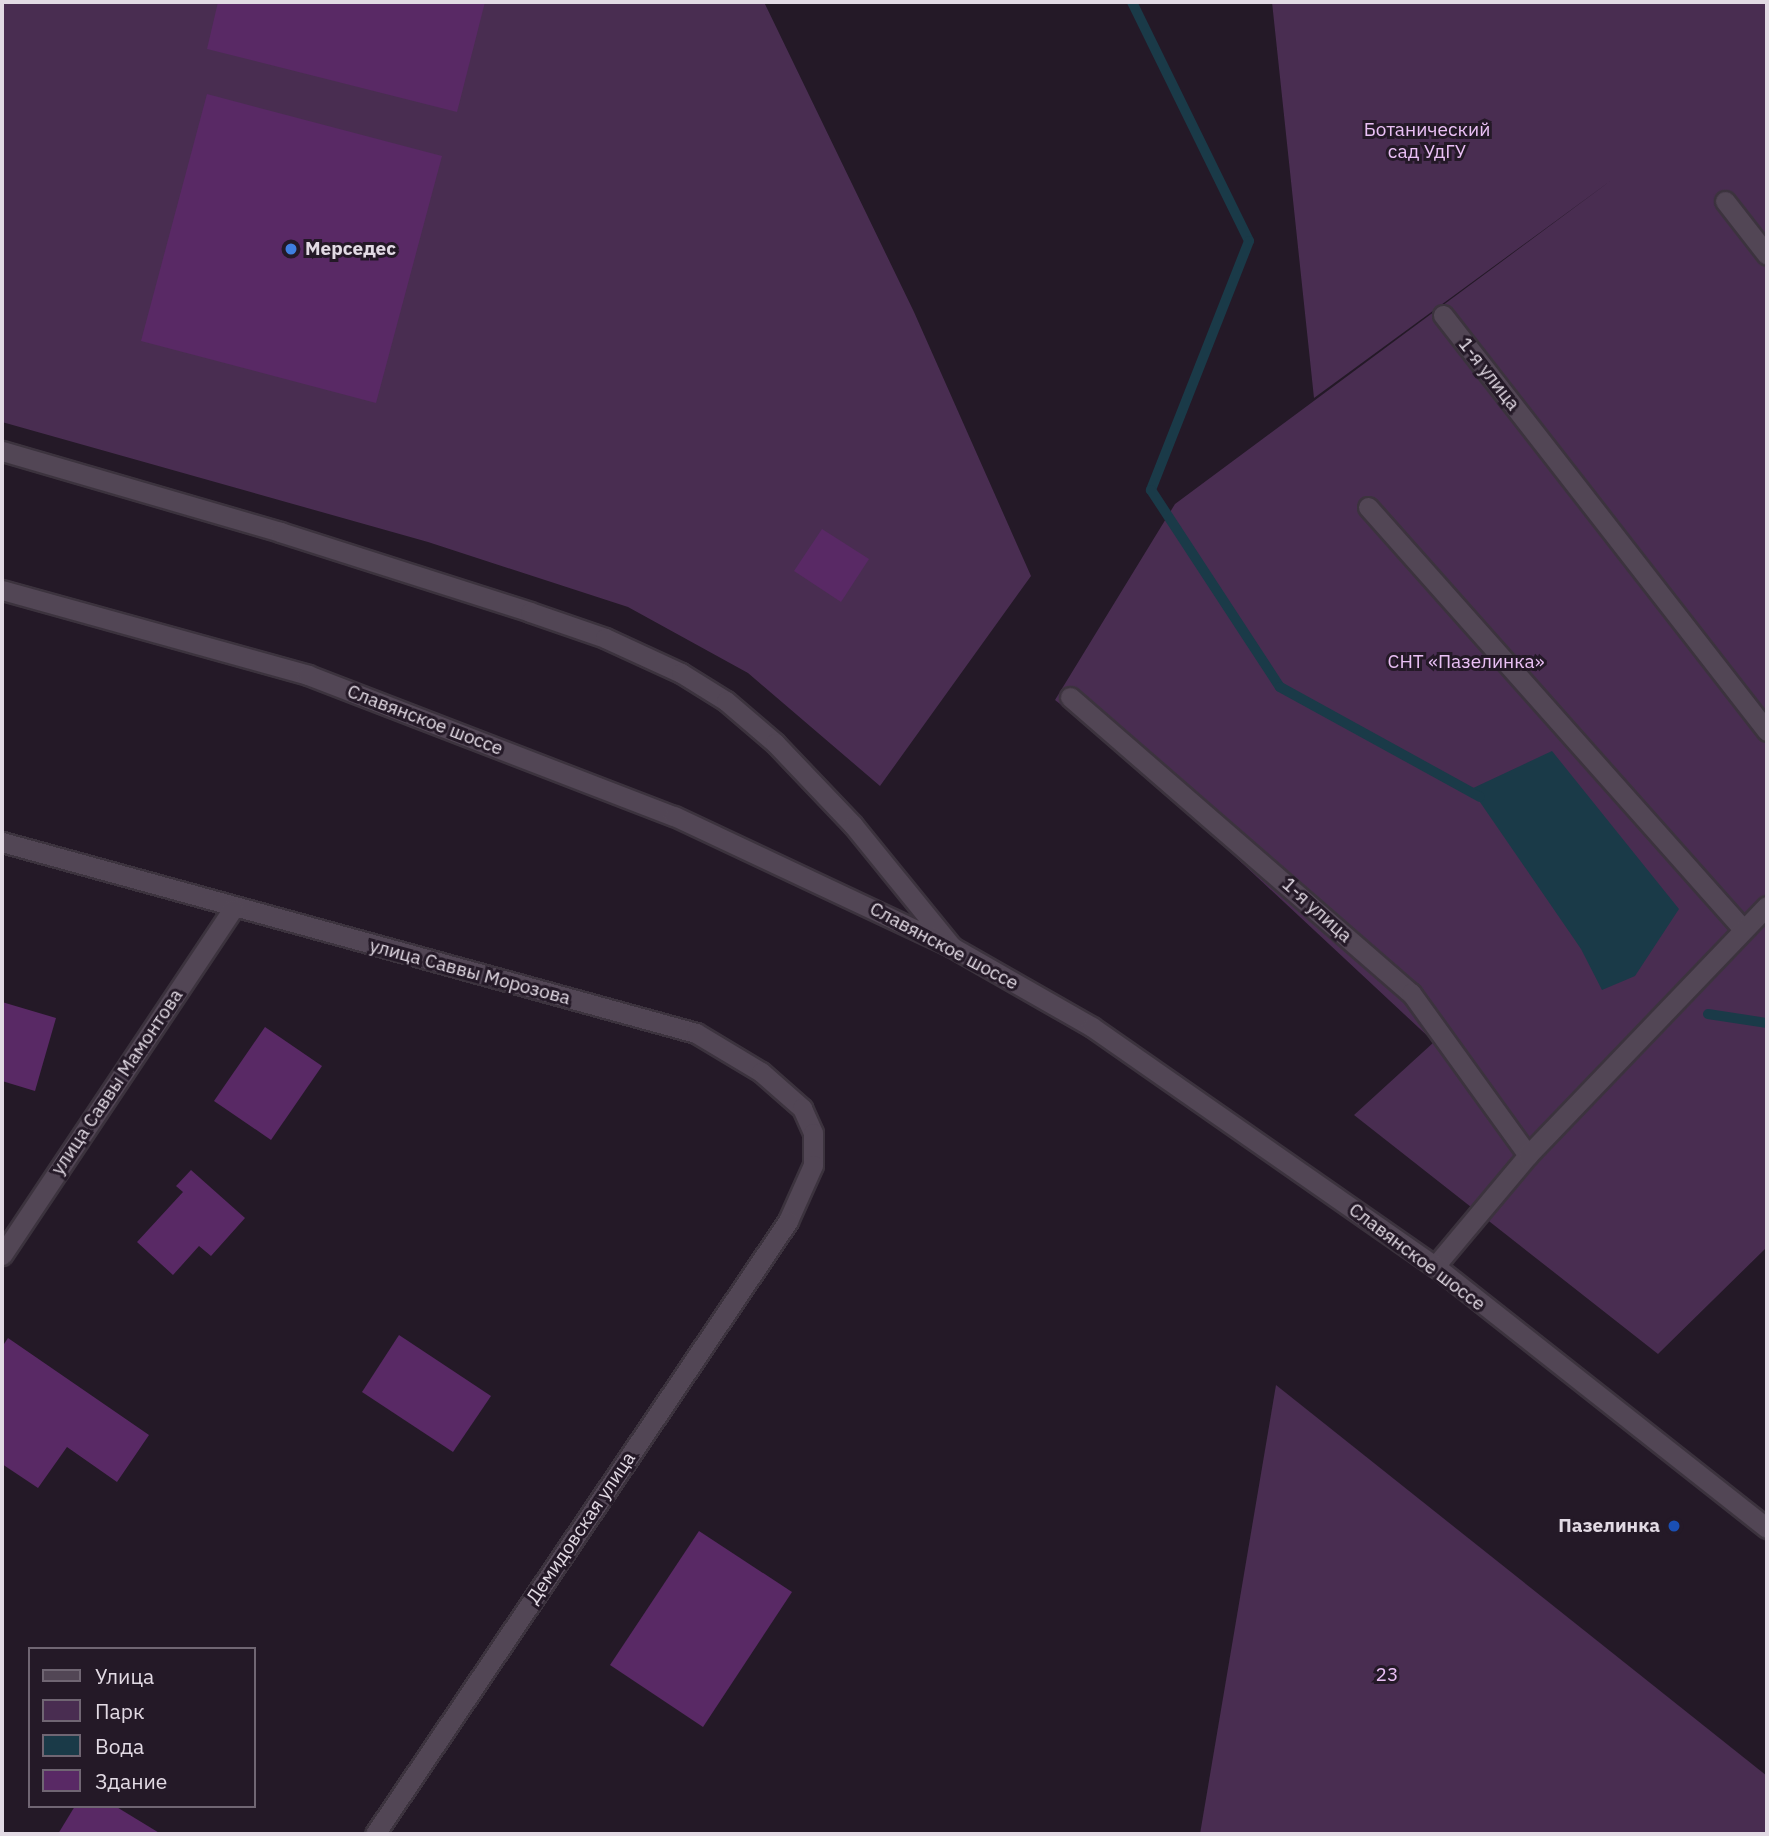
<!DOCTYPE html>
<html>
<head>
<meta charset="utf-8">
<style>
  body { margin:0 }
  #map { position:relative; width:1769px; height:1836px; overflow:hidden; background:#241927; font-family:"IBM Plex Sans",sans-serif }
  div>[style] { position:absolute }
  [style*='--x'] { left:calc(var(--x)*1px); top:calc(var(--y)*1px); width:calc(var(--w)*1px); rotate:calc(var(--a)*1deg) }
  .green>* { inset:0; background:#492d51 }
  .water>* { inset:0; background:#1a3a48 }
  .stream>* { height:10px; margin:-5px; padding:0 5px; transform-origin:5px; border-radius:5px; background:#1a3a48 }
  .building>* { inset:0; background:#592965 }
  .roads { filter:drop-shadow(2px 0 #3c333e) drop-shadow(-2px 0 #3c333e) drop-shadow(0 2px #3c333e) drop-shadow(0 -2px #3c333e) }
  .service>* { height:19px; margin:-9.5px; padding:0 9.5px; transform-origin:9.5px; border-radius:9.5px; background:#524655 }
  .minor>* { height:19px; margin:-9.5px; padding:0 9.5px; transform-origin:9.5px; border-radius:9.5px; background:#524655 }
  .secondary>* { height:19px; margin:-9.5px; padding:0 9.5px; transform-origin:9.5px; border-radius:9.5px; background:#524655 }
  .dots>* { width:19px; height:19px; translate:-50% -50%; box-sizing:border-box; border:4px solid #241927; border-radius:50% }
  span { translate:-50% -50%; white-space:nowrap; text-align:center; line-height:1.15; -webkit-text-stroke:6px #241927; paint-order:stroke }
  .park-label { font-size:19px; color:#eac0f5 }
  .poi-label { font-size:19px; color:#e2dae4; font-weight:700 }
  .left { translate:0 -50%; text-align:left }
  .right { translate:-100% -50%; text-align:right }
  .street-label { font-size:19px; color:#e2dae4 }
  .frame { position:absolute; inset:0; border:4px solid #e2dae4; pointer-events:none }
  .legend { position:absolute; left:28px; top:1647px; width:228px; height:161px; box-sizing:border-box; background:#241927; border:2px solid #706673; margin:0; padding:9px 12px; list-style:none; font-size:21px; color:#e2dae4 }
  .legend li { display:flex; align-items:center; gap:14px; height:35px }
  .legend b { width:35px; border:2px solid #706673 }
</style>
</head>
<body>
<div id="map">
  <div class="green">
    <div style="clip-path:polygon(2px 2px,764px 2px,914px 312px,1031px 576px,880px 786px,748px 673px,628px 607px,428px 542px,2px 422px)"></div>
    <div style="clip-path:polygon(1272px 2px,1767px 2px,1767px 1247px,1658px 1354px,1354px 1115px,1434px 1042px,1139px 767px,1055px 700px,1175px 504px,1613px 179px,1314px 398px)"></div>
    <div style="clip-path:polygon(1276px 1385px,1767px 1776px,1767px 1834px,1200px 1834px)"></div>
  </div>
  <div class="water">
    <div style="clip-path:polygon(1552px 751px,1679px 909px,1635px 976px,1602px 990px,1581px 949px,1471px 789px)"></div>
  </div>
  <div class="stream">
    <div style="--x:1132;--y:2;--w:266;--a:63.9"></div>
    <div style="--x:1249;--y:241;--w:268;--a:111.5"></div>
    <div style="--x:1151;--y:490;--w:235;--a:56.8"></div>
    <div style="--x:1280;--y:687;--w:228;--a:28.8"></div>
    <div style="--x:1708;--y:1014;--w:60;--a:8.7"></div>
  </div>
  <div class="building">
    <div style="clip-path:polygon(218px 2px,485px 2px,457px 112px,207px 49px)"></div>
    <div style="clip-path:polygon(207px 94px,442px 156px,376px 403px,141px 341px)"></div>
    <div style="clip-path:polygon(822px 529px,869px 559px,841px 602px,794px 571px)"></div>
    <div style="clip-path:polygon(2px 1002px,56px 1018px,35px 1091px,2px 1081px)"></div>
    <div style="clip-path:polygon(265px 1027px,322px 1066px,271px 1140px,214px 1101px)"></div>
    <div style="clip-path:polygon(191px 1170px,245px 1218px,211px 1256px,199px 1246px,173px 1275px,137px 1242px,183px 1192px,176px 1186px)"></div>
    <div style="clip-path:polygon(399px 1335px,491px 1396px,453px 1452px,362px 1392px)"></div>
    <div style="clip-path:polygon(8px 1338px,149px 1435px,117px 1482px,67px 1447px,38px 1488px,2px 1464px,2px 1347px)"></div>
    <div style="clip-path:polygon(699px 1531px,792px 1592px,703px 1727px,610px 1665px)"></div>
    <div style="clip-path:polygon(75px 1806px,115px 1806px,161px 1834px,58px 1834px)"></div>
  </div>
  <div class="roads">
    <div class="service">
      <div style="--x:1725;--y:201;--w:68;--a:52.1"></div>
      <div style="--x:1443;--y:315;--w:527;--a:52.09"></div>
      <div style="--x:1368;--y:507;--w:563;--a:48.38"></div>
      <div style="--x:1070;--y:697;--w:452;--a:41"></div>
      <div style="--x:1411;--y:993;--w:200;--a:54.2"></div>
    </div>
    <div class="minor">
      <div style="--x:2;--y:451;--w:290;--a:16.2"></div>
      <div style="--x:280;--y:532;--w:262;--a:17.7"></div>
      <div style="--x:530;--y:612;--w:79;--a:19.1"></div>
      <div style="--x:605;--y:638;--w:84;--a:24.7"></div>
      <div style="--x:681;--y:673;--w:53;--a:31.9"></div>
      <div style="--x:726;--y:701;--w:65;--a:40.6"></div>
      <div style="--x:775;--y:743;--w:113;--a:46.4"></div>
      <div style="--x:853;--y:825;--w:157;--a:50.9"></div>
      <div style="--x:2;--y:842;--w:720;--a:15.39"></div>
      <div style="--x:696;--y:1033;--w:76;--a:31"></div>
      <div style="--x:761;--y:1072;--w:55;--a:41.3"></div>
      <div style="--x:802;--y:1108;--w:27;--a:66"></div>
      <div style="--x:813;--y:1133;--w:32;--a:90"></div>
      <div style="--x:813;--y:1165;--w:61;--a:114.1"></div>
      <div style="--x:788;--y:1221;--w:739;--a:123.97"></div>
      <div style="--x:2;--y:1255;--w:416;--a:-56.3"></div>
      <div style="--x:1435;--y:1266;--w:145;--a:-50"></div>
      <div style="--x:1528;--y:1155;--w:345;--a:-46.2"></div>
    </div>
    <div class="secondary">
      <div style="--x:2;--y:590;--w:318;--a:15.5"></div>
      <div style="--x:308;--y:675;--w:392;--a:21.1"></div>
      <div style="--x:674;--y:816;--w:307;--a:25.2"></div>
      <div style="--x:952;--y:947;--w:161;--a:29.7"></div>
      <div style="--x:1092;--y:1027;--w:418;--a:34.9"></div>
      <div style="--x:1435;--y:1266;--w:423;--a:38.3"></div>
    </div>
  </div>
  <div class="dots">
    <div style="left:291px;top:249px;background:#3f7fe0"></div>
    <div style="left:1674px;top:1526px;background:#1a4fb4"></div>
  </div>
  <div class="park-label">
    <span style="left:1427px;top:141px">Ботанический<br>сад УдГУ</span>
    <span style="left:1466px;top:662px">СНТ «Пазелинка»</span>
    <span style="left:1387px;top:1675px">23</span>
  </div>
  <div class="poi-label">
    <span class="left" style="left:305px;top:249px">Мерседес</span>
    <span class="right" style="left:1660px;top:1526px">Пазелинка</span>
  </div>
  <div class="street-label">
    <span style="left:1489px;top:374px;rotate:52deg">1-я улица</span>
    <span style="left:425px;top:720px;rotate:21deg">Славянское шоссе</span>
    <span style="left:1317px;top:910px;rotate:42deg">1-я улица</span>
    <span style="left:944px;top:946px;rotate:28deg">Славянское шоссе</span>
    <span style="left:470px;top:972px;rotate:15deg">улица Саввы Морозова</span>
    <span style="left:117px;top:1082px;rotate:-56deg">улица Саввы Мамонтова</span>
    <span style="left:1417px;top:1257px;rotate:37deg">Славянское шоссе</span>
    <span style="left:581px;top:1528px;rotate:-56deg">Демидовская улица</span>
  </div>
  <div class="frame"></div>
  <ul class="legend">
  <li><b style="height:9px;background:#524655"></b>Улица</li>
  <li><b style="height:19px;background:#492d51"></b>Парк</li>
  <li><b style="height:19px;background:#1a3a48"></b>Вода</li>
  <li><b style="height:19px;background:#592965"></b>Здание</li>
  </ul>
</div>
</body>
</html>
